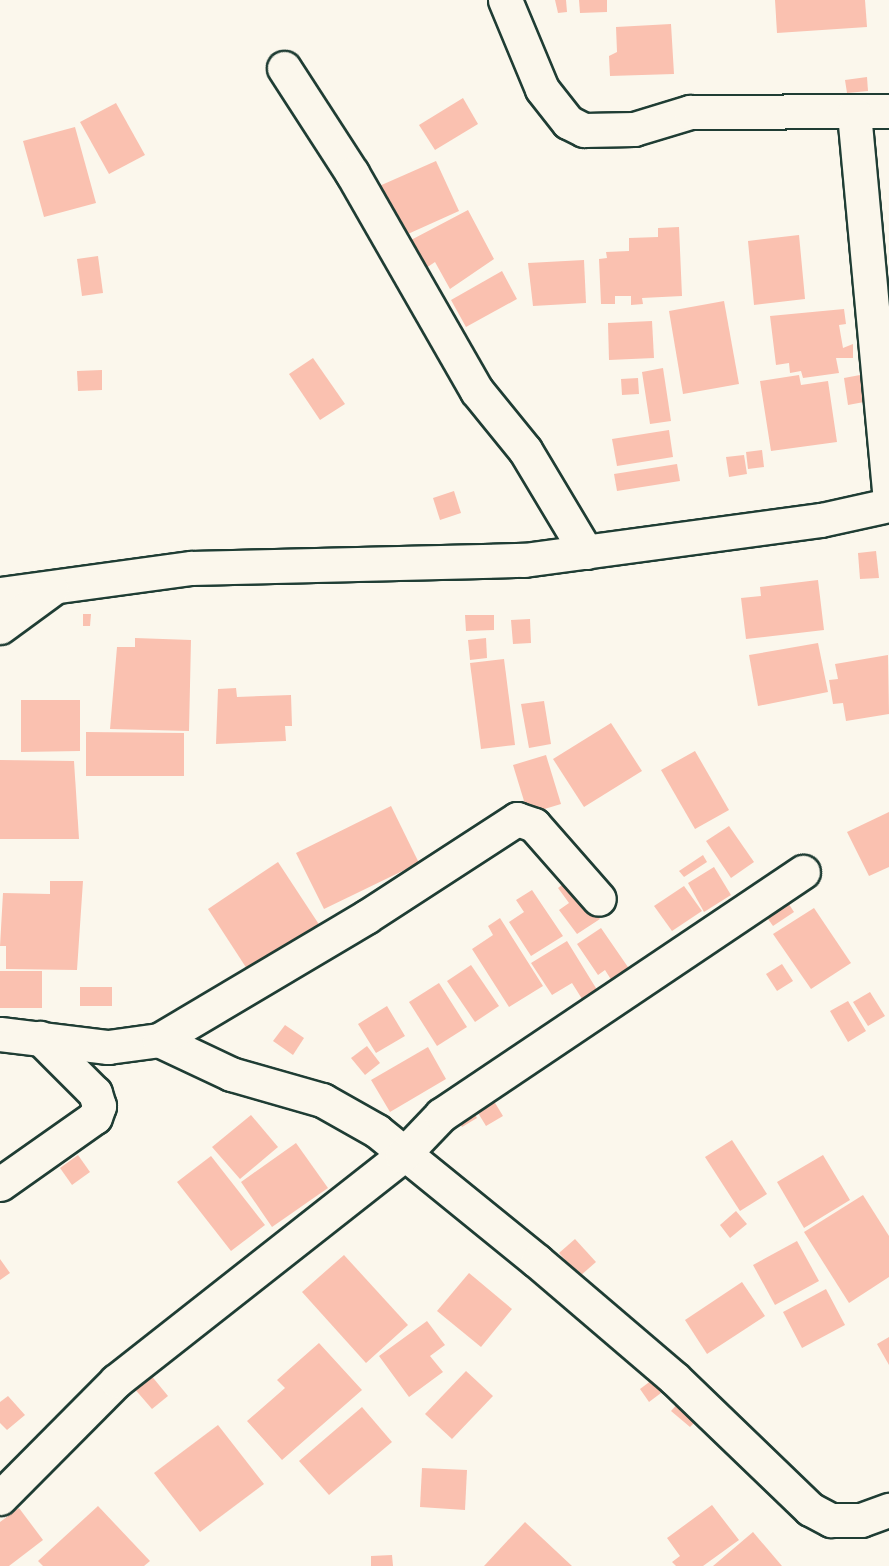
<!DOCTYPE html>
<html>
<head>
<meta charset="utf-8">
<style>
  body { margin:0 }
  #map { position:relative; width:889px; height:1566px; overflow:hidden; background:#fbf7ec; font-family:"Balsamiq Sans",sans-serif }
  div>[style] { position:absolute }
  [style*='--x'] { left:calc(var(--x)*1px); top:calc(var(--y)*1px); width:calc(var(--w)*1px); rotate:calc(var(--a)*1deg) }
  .building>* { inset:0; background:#fac1b0 }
  .roads { filter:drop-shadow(2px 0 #1f3d34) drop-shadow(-2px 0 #1f3d34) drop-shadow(0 2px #1f3d34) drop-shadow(0 -2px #1f3d34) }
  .minor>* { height:33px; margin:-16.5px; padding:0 16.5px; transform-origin:16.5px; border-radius:16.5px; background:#fbf7ec }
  span { translate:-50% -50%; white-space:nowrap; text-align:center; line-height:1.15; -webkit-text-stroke:5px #fbf7ec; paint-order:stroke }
</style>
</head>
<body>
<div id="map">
  <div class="building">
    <div style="clip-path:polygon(555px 0,566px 0,567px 12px,558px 13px)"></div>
    <div style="clip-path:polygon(579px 0,607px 0,607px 12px,580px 13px)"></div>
    <div style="clip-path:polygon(775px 0,865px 0,867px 27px,777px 33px)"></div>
    <div style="clip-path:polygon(671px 24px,674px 74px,610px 76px,609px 56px,617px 52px,616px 27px)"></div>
    <div style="clip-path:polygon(867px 77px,868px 91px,847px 93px,845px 80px)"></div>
    <div style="clip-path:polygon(463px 98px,478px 124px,435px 150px,419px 125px)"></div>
    <div style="clip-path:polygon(116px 103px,145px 155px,109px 174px,80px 122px)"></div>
    <div style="clip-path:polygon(75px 127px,96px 203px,44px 217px,23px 141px)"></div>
    <div style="clip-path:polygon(436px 161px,459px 211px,399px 238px,377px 187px)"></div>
    <div style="clip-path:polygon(468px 210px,494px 259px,450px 289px,435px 262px,426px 268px,411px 240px)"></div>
    <div style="clip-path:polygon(679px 227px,682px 296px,642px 298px,643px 304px,631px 305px,631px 296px,615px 296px,615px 304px,601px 304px,599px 259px,607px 258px,606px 252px,629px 251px,629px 238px,658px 237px,658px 228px)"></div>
    <div style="clip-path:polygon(799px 235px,805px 299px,754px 305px,748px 241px)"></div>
    <div style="clip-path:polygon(98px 256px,103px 293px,82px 296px,77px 259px)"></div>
    <div style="clip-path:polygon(584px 260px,586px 303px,533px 306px,528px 263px)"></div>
    <div style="clip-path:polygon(502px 271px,517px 299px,466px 327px,451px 300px)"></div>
    <div style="clip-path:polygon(724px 301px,739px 384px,683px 394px,669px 311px)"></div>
    <div style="clip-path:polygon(844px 309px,846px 324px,839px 325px,843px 348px,853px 344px,853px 358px,836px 358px,839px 373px,803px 378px,801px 371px,790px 373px,789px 363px,776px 365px,770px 316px)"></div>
    <div style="clip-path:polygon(652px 321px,654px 358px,609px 360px,608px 323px)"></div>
    <div style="clip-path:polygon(313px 358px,345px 404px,320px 420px,289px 374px)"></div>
    <div style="clip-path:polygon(663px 368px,671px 421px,650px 424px,642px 372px)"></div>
    <div style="clip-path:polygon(102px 370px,102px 390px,78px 391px,77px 371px)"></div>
    <div style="clip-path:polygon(799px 375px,801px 385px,828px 381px,837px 442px,771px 451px,760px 381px)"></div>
    <div style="clip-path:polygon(860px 375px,864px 402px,848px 405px,844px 378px)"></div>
    <div style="clip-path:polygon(638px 378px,639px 394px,622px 395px,621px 379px)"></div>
    <div style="clip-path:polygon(669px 430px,673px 457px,617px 466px,612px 439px)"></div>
    <div style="clip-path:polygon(762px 450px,764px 467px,748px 469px,746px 452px)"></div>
    <div style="clip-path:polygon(744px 455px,747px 474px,729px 477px,726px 457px)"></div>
    <div style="clip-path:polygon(677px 464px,680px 481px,617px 491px,614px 474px)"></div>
    <div style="clip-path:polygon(454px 491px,461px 513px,440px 520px,433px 498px)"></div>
    <div style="clip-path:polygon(876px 551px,879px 578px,860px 579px,858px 553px)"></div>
    <div style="clip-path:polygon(818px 580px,824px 630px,746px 639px,741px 598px,761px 596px,760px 587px)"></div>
    <div style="clip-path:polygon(83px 614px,91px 614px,90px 626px,83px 626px)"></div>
    <div style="clip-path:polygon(465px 615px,494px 615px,494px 630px,466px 631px)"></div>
    <div style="clip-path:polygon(530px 619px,531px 643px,513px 644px,511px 620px)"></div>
    <div style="clip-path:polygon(135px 638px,191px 640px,189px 731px,110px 729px,117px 647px,135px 647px)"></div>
    <div style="clip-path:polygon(486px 638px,487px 658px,470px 660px,468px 640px)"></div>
    <div style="clip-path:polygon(818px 643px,828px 692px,758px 706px,749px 655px)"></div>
    <div style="clip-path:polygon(888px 655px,889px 714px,846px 721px,843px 703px,833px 704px,829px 680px,838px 679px,835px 664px)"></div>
    <div style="clip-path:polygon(504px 659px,515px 745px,481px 749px,470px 663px)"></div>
    <div style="clip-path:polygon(236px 688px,237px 697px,291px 695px,292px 726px,285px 726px,286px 741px,216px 744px,218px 689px)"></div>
    <div style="clip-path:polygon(21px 700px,80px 700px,80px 751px,21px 752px)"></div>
    <div style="clip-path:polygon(544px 701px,551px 744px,529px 748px,521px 704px)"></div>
    <div style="clip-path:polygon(611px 723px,642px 771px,584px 807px,553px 759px)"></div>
    <div style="clip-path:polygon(86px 732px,184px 733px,184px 776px,86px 776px)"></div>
    <div style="clip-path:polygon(695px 751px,729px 810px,695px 829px,661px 770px)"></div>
    <div style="clip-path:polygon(546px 755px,561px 804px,528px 814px,513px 765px)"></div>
    <div style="clip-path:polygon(0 760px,74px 761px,79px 839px,0 839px)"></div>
    <div style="clip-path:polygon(391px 806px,419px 863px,324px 909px,296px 853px)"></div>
    <div style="clip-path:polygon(889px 812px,889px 867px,869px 876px,847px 832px)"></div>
    <div style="clip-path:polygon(729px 826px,754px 862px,731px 878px,706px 841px)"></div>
    <div style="clip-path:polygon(703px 855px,707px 862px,684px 877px,679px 871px)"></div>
    <div style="clip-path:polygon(278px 862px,320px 926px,249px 972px,208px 909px)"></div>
    <div style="clip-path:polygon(714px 867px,731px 895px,704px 912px,688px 883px)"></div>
    <div style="clip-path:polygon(571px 878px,600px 919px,577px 934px,559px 910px,569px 903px,558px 888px)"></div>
    <div style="clip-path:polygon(50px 881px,83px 881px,77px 970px,6px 969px,6px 946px,0 946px,3px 893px,50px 894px)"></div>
    <div style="clip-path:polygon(684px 886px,702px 911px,672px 931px,654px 906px)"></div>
    <div style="clip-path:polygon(532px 890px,563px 936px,531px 956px,509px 922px,524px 912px,516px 900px)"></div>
    <div style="clip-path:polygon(783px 895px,794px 912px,773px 926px,761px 909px)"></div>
    <div style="clip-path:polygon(814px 908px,851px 963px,811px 989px,773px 934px)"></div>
    <div style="clip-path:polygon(500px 918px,543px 986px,509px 1007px,472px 949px,493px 935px,488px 926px)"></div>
    <div style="clip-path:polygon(601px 928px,630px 970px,612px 981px,605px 970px,598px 975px,577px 944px)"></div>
    <div style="clip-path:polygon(567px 941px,599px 993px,584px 1002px,572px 983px,552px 995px,531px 963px)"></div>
    <div style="clip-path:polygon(782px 964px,793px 981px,777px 991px,766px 974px)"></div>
    <div style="clip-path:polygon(471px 965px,499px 1006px,475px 1022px,447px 981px)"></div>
    <div style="clip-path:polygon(0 971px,42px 971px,42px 1008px,0 1008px)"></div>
    <div style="clip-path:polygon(439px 983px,467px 1027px,437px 1046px,409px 1002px)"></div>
    <div style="clip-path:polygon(80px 987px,112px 987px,112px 1006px,80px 1006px)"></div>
    <div style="clip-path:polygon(870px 992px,885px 1016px,868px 1026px,853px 1002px)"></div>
    <div style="clip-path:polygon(848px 1001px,866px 1031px,848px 1042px,830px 1011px)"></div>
    <div style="clip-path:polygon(387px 1006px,405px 1036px,376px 1053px,358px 1024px)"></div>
    <div style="clip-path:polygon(285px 1025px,304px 1038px,293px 1055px,273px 1041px)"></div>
    <div style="clip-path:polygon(367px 1046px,380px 1063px,365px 1075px,351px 1058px)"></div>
    <div style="clip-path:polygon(428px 1047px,446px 1079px,390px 1112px,371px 1080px)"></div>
    <div style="clip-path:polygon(489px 1093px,503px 1116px,486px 1126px,472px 1103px)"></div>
    <div style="clip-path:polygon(468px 1102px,477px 1118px,462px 1127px,452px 1110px)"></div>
    <div style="clip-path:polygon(251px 1115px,278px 1147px,240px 1179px,212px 1147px)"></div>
    <div style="clip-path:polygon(732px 1140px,767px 1194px,740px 1211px,705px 1157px)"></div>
    <div style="clip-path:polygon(296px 1143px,328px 1188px,272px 1227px,241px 1182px)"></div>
    <div style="clip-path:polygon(78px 1155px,90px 1172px,72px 1185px,60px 1168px)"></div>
    <div style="clip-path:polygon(823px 1155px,850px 1200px,804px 1228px,777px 1182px)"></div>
    <div style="clip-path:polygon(211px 1156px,265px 1225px,231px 1251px,177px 1182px)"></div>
    <div style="clip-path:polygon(863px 1195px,889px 1236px,889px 1277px,849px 1303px,804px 1232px)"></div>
    <div style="clip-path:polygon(736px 1211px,747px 1224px,730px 1238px,720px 1225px)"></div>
    <div style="clip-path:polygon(575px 1239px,596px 1262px,580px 1276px,559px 1253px)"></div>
    <div style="clip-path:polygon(797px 1241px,819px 1281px,775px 1305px,753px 1265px)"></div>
    <div style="clip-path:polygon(344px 1255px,408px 1325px,366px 1363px,302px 1292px)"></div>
    <div style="clip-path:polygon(0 1259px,10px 1273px,0 1280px)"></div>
    <div style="clip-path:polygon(469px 1273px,512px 1309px,481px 1347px,437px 1311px)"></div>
    <div style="clip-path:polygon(742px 1282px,765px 1316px,707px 1354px,685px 1320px)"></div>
    <div style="clip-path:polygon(826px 1289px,845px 1325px,802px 1348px,783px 1312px)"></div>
    <div style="clip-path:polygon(427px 1321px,445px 1345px,430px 1356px,443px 1372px,409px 1397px,379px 1356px)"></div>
    <div style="clip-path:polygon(889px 1337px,889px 1365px,877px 1344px)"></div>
    <div style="clip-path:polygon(319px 1343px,362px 1390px,282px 1460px,247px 1421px,285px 1388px,277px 1380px)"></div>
    <div style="clip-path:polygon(466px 1371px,493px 1396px,452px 1439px,425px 1414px)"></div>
    <div style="clip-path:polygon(150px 1374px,168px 1396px,152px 1409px,133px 1387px)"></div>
    <div style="clip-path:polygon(652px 1380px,661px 1393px,649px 1402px,640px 1389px)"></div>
    <div style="clip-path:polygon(8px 1396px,25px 1415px,7px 1430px,0 1423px,0 1402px)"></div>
    <div style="clip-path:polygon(681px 1400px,700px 1417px,690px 1427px,671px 1411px)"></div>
    <div style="clip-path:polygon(362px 1407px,392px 1442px,329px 1495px,299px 1461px)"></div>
    <div style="clip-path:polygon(218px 1425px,264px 1484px,200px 1532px,154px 1473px)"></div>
    <div style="clip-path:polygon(422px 1468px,467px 1470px,465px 1510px,420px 1507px)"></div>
    <div style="clip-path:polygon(712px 1505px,739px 1540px,703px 1566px,676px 1566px,672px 1562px,680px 1556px,667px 1538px)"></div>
    <div style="clip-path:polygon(98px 1506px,150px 1561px,144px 1566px,43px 1566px,38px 1561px)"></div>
    <div style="clip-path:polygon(19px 1508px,43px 1540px,9px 1566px,0 1566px,0 1522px)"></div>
    <div style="clip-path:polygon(525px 1522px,572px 1566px,484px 1566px)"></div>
    <div style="clip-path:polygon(753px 1532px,782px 1566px,713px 1566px)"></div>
    <div style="clip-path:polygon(392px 1555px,393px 1566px,371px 1566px,371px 1556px)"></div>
  </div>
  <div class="roads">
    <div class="minor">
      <div style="--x:505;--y:0;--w:96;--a:67.4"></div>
      <div style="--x:542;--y:89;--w:42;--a:51.8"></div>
      <div style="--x:568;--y:122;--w:18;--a:27"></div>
      <div style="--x:584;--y:130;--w:50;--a:-1.1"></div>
      <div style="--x:634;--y:129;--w:59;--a:-16.9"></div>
      <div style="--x:690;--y:112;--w:199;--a:-0.3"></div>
      <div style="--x:284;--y:68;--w:125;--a:57.1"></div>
      <div style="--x:352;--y:173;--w:251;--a:60.2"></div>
      <div style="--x:477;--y:391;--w:76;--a:50.9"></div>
      <div style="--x:525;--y:450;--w:119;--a:59.1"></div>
      <div style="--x:854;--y:113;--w:380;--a:84.7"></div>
      <div style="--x:0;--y:594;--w:193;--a:-7.8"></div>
      <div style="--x:191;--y:568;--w:333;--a:-1.4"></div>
      <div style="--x:524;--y:560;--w:300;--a:-7.7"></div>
      <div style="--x:821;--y:520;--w:70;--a:-12.4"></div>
      <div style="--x:0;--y:627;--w:64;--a:-36.2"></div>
      <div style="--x:0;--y:1034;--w:109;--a:6.9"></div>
      <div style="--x:108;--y:1047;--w:51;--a:-7.8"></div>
      <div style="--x:159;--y:1040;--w:80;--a:25.3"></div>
      <div style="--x:231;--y:1074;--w:95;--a:15.9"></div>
      <div style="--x:322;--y:1100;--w:63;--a:29.4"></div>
      <div style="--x:377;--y:1131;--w:206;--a:39.1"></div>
      <div style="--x:537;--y:1261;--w:180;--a:40.5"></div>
      <div style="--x:674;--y:1378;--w:189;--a:43.9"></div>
      <div style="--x:810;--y:1509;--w:24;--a:28"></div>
      <div style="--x:831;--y:1520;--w:30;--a:0"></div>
      <div style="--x:861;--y:1520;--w:30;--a:-20"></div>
      <div style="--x:159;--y:1040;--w:241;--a:-30.7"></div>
      <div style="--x:366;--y:917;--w:180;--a:-33"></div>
      <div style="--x:517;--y:819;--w:18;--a:19"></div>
      <div style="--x:534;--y:825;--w:98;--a:48.7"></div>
      <div style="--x:0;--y:1184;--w:116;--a:-35.2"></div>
      <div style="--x:95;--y:1117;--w:12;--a:-70"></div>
      <div style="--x:99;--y:1106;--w:14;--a:-107"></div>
      <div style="--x:95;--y:1093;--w:78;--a:-135"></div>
      <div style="--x:0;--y:1498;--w:165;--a:-45.2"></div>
      <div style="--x:116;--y:1381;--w:364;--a:-38.2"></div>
      <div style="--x:402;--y:1156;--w:57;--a:-46.4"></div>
      <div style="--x:441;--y:1115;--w:436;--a:-33.9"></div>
    </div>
  </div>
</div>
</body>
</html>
